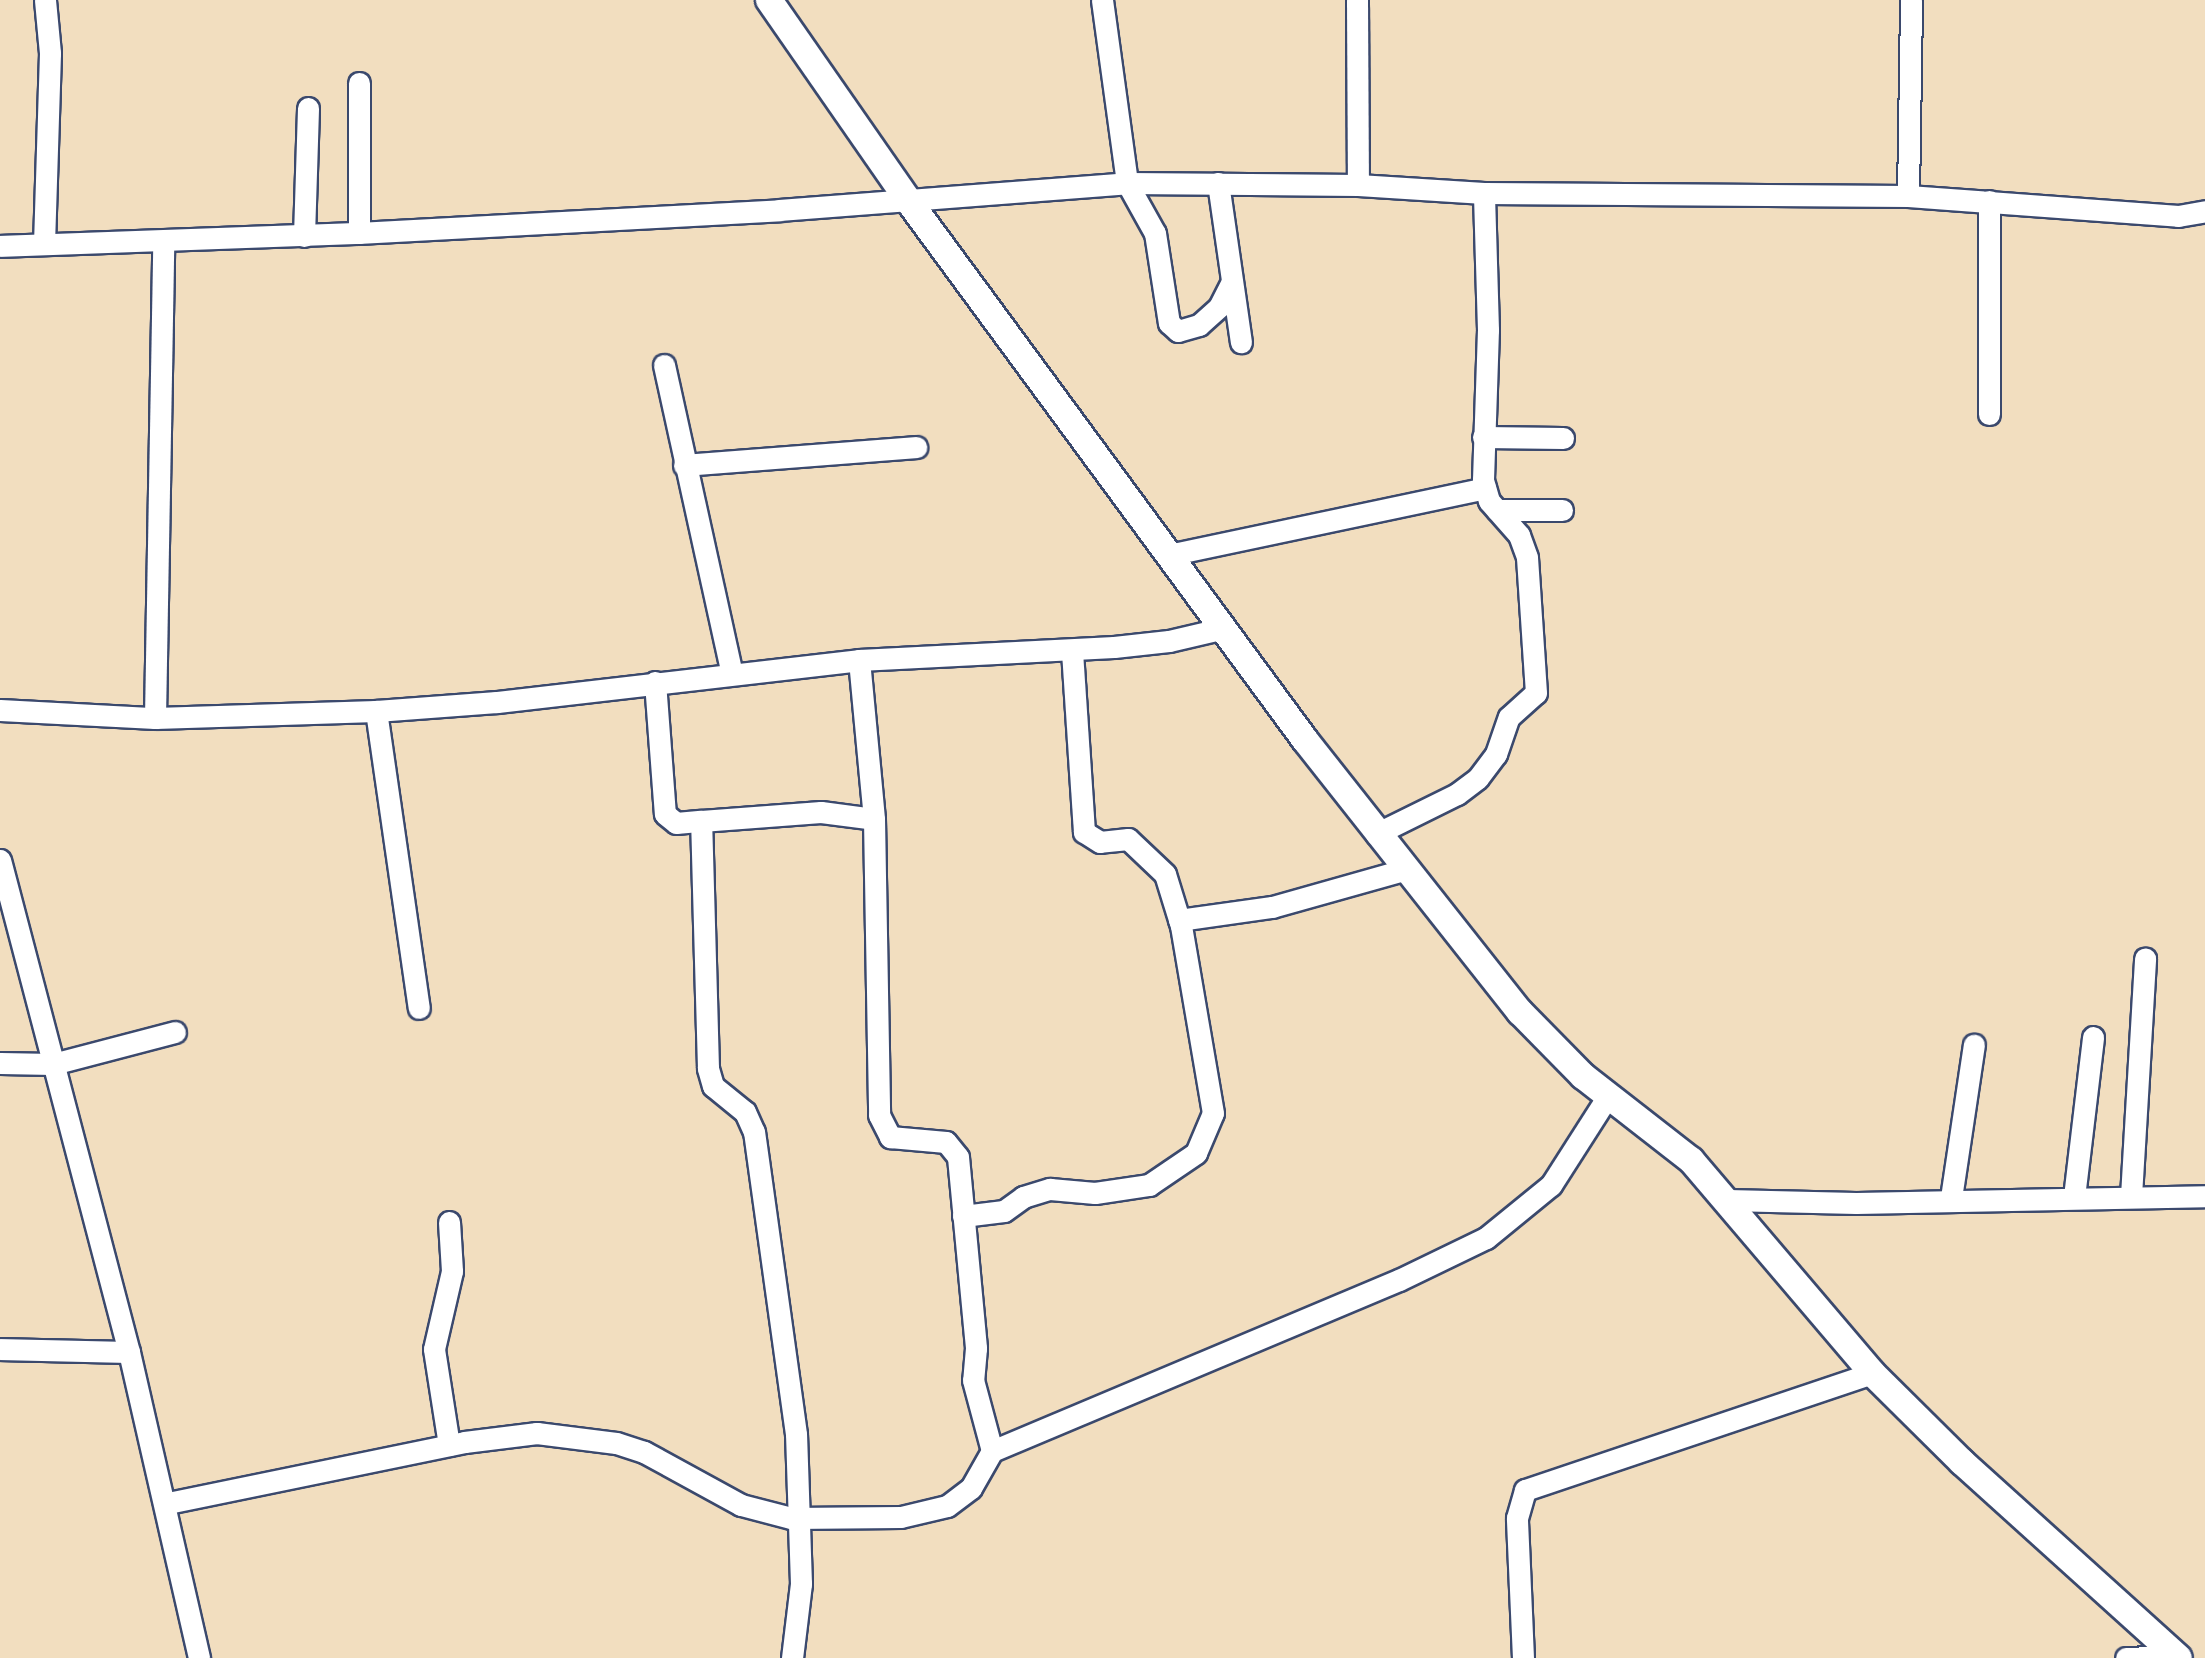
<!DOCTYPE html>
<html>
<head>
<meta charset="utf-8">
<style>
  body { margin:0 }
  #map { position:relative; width:2205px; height:1658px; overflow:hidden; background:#f2debf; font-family:Pangolin,sans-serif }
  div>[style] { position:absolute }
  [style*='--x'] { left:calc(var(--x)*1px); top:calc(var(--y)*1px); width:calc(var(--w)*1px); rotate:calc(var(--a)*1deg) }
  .roads { filter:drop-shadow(2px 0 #3b496d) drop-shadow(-2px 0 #3b496d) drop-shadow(0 2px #3b496d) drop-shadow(0 -2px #3b496d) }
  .minor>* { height:21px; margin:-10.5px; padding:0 10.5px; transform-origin:10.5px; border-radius:10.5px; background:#fff }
  .major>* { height:26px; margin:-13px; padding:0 13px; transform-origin:13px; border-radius:13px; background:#fff }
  span { translate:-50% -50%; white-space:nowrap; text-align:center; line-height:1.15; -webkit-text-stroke:5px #fff; paint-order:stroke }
</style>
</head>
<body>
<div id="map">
  <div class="roads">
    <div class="minor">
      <div style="--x:1102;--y:0;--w:185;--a:82.2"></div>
      <div style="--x:1127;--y:183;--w:57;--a:60.8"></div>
      <div style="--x:1155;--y:233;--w:91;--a:81.2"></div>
      <div style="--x:1169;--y:323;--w:12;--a:42"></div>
      <div style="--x:1178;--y:331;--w:22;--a:-16"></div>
      <div style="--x:1199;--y:325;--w:27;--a:-42"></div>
      <div style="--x:1219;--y:307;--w:28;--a:-63"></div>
      <div style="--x:1357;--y:0;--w:185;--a:89.7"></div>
      <div style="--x:1218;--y:183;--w:161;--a:81.8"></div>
      <div style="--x:1908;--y:196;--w:196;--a:-89.1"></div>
      <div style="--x:359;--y:233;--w:150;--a:-90"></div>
      <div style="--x:304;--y:236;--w:128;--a:-88.2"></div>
      <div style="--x:44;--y:244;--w:191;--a:-88.2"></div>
      <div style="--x:50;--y:53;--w:53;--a:-95.4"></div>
      <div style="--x:0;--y:246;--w:359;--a:-2.1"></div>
      <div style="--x:359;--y:233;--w:421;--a:-3.1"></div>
      <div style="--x:779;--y:210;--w:349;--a:-4.4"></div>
      <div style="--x:1127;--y:183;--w:231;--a:0.5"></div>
      <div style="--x:1358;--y:185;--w:126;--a:3.6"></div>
      <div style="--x:1484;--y:193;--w:424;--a:0.4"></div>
      <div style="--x:1908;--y:196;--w:271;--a:4.2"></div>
      <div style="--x:2178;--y:216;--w:27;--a:-10"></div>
      <div style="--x:664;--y:365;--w:313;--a:77.6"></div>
      <div style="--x:1989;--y:414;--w:213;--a:-90"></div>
      <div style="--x:1483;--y:437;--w:80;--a:0.7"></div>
      <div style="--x:684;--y:465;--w:233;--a:-4.4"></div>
      <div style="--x:1497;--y:510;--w:65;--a:0"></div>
      <div style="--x:1168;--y:555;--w:324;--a:-11.9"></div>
      <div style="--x:859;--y:660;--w:255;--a:-2.9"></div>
      <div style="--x:1114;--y:647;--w:55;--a:-6.2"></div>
      <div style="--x:1169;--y:641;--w:57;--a:-13.1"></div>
      <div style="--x:655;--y:682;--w:132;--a:85.7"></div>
      <div style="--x:665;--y:814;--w:14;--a:39"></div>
      <div style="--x:676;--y:823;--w:25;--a:-5"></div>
      <div style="--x:0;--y:710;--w:155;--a:3"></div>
      <div style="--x:155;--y:718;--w:221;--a:-1.8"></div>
      <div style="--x:376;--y:711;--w:121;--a:-4.3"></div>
      <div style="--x:497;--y:702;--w:364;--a:-6.6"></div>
      <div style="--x:859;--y:660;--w:160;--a:84.6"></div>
      <div style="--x:874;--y:819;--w:296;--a:89"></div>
      <div style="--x:879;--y:1115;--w:25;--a:63"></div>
      <div style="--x:890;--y:1137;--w:56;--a:5.1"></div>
      <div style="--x:946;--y:1142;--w:19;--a:51"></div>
      <div style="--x:958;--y:1157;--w:192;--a:84.6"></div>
      <div style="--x:976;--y:1348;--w:32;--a:95"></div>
      <div style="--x:973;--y:1380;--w:73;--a:75"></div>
      <div style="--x:992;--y:1451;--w:43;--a:119.6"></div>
      <div style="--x:971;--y:1488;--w:30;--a:143"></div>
      <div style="--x:947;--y:1506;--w:47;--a:166.6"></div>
      <div style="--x:901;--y:1517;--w:110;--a:179.5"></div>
      <div style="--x:791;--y:1518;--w:52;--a:-165.4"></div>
      <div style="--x:741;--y:1505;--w:111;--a:-151.3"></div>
      <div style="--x:644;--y:1452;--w:29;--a:-162"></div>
      <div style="--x:616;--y:1443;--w:80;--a:-172.8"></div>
      <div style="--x:537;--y:1433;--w:73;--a:172.9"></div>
      <div style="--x:465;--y:1442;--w:307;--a:168.4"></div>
      <div style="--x:376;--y:711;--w:300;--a:81.8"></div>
      <div style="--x:155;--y:718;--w:476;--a:-89"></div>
      <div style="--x:1376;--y:834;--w:90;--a:-26.3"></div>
      <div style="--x:1457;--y:794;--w:26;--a:-37"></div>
      <div style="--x:1478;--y:778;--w:30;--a:-53"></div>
      <div style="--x:1496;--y:754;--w:39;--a:-71"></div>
      <div style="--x:1509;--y:717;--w:36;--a:-42"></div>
      <div style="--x:1536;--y:693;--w:136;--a:-93.8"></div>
      <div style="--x:1527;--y:557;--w:23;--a:-110"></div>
      <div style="--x:1519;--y:535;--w:45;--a:-131.4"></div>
      <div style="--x:1489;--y:501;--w:22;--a:-106"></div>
      <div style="--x:1483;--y:480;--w:150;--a:-88.1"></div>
      <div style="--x:1488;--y:330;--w:137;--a:-91.7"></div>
      <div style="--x:0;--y:860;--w:509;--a:75.31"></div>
      <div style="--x:129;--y:1352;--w:314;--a:77.1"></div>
      <div style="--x:1179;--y:920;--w:94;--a:-8"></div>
      <div style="--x:1272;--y:907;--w:137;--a:-15.7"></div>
      <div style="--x:0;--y:1063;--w:53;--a:1.1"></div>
      <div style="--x:53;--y:1064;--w:126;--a:-14.7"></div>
      <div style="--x:2131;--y:1196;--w:238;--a:-86.6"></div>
      <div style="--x:2074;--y:1197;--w:161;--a:-83.2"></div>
      <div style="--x:1951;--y:1198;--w:155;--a:-81.5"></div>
      <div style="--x:1727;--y:1200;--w:129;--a:1.3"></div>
      <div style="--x:1856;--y:1203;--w:349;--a:-1.1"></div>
      <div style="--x:963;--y:1216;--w:41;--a:-7"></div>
      <div style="--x:1004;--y:1211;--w:24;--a:-36"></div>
      <div style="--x:1023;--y:1197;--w:28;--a:-17"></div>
      <div style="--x:1050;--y:1189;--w:45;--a:5.1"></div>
      <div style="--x:1095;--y:1193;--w:55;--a:-8.4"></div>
      <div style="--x:1149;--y:1185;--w:57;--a:-34.2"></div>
      <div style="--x:1196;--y:1153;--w:43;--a:-67"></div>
      <div style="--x:1213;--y:1113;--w:190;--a:-99.7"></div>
      <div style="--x:1181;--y:926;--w:54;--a:-107.1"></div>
      <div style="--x:1165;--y:874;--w:51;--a:-136.6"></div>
      <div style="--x:1128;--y:839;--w:28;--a:174"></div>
      <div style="--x:1100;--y:842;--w:19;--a:-148"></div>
      <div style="--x:1084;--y:832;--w:182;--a:-93.8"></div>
      <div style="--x:0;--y:1349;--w:129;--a:1.3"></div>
      <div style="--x:449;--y:1445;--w:97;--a:-98.9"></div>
      <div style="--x:434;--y:1349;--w:80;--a:-77"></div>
      <div style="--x:452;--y:1271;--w:49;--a:-93.5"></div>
      <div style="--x:992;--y:1451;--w:441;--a:-22.8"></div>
      <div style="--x:1399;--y:1280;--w:97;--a:-25.8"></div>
      <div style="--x:1486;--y:1238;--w:84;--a:-39.2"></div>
      <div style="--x:1551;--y:1185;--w:106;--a:-57.4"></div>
      <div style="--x:792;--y:1658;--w:75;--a:-83.1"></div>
      <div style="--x:801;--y:1584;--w:150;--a:-91.9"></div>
      <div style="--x:796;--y:1434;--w:305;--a:-97.9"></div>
      <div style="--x:754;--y:1132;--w:22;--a:-114"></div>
      <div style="--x:745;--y:1112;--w:41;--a:-140.9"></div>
      <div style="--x:713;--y:1086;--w:19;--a:-106"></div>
      <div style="--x:708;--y:1068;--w:247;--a:-91.6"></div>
      <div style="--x:701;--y:821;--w:120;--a:-4.3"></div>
      <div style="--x:821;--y:812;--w:53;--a:7.5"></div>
      <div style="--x:1523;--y:1658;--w:140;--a:-92.5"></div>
      <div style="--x:1517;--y:1518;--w:29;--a:-74"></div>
      <div style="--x:1525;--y:1490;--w:366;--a:-18.6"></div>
      <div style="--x:2126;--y:1658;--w:50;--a:-2.3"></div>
    </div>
    <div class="major">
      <div style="--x:769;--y:0;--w:247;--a:55.2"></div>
      <div style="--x:910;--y:203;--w:667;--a:53.66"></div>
      <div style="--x:1305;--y:740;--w:347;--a:51.7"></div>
      <div style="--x:1520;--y:1012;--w:90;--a:45.5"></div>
      <div style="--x:1583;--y:1076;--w:137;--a:37.9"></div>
      <div style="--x:1691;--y:1160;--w:280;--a:49.6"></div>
      <div style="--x:1872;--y:1373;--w:127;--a:44.7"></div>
      <div style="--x:1962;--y:1462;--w:292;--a:42.1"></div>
    </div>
  </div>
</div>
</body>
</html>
